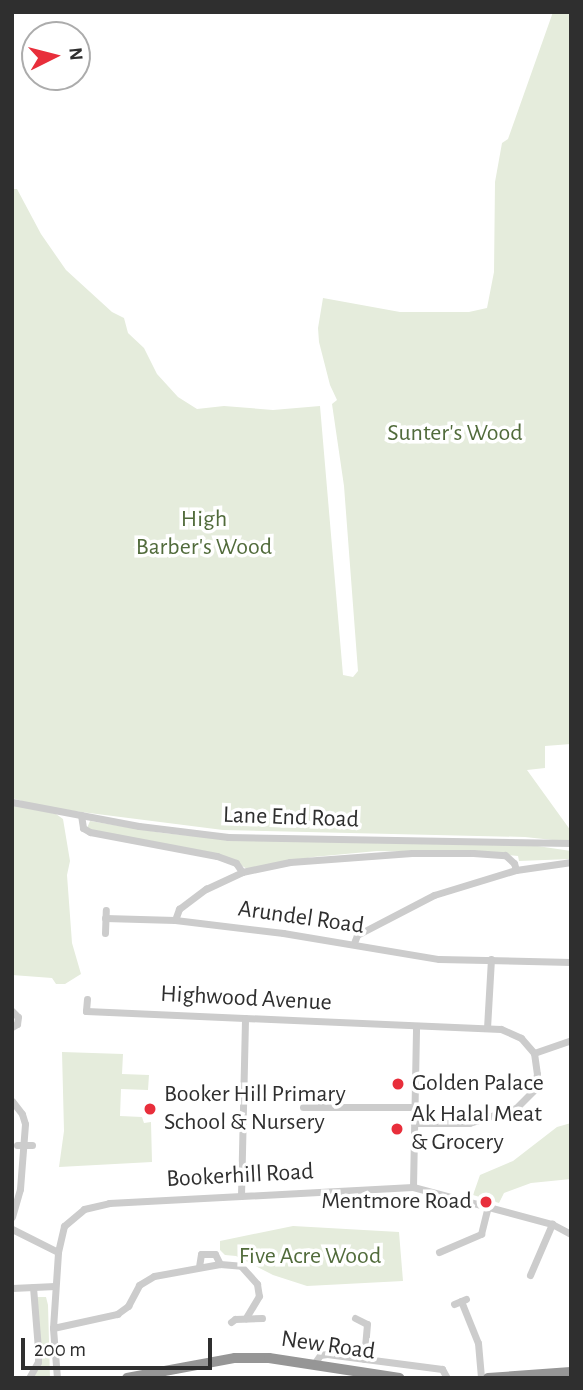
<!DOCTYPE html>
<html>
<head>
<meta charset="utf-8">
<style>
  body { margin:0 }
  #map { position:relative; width:583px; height:1390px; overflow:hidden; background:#fff; font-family:"Alegreya Sans",sans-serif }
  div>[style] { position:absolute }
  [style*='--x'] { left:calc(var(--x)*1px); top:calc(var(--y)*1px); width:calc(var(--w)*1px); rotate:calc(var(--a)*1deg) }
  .green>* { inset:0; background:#e5ecdc }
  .minor>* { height:7px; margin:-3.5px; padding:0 3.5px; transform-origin:3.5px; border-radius:3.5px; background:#ccc }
  .highway>* { height:10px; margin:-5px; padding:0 5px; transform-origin:5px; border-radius:5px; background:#969696 }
  .dots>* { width:19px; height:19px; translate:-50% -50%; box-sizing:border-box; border:4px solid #fff; border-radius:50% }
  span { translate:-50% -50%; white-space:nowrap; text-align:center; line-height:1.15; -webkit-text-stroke:7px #fff; paint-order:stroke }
  .park-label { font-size:24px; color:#516b3b }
  .street-label { font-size:24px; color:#2f2f2f }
  .poi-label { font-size:24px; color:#2f2f2f }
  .left { translate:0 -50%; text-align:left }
  .right { translate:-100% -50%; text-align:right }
  .frame { position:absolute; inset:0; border:14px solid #2f2f2f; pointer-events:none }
  .north { position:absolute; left:21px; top:21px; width:70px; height:70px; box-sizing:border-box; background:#fff; border:2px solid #acacac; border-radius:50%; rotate:84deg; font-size:19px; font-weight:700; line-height:28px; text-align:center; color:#2f2f2f }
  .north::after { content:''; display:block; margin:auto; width:24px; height:32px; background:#e82e3b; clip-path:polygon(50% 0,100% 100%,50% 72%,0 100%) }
  .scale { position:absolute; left:21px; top:1338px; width:191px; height:32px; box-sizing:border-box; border:4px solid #2f2f2f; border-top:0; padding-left:9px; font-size:21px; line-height:24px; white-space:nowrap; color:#2f2f2f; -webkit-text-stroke:5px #fff; paint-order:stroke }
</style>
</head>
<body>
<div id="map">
  <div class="green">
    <div style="clip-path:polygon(553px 12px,571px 12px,571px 744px,545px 746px,545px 768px,527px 770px,571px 831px,571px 842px,525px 837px,223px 830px,42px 807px,12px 798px,12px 189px,17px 189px,41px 234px,66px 270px,112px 312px,124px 318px,128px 333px,144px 348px,157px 374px,178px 397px,197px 409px,224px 406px,273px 410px,320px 406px,343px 675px,353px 677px,358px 671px,344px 486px,332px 404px,337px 400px,330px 385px,319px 342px,318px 328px,323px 298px,400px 312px,469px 312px,487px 308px,494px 272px,495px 182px,502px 143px,508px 139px)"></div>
    <div style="clip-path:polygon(12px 804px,56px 814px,63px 819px,70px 861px,67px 875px,72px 943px,81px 974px,65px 984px,56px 984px,52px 978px,12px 975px)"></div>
    <div style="clip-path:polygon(90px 821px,163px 833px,233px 840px,517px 843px,571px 851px,571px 859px,519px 861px,518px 856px,488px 853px,377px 851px,313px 857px,247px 869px,239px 864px,110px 835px,87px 828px)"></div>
    <div style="clip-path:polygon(62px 1052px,123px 1054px,122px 1074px,149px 1075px,148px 1090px,121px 1089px,120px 1116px,142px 1117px,144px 1123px,151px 1122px,152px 1162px,59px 1167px,64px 1131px)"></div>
    <div style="clip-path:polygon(571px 1123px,571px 1179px,531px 1183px,504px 1193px,499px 1203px,473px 1195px,480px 1175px,513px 1161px,557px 1127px)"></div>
    <div style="clip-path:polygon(293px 1226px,399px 1232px,403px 1281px,307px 1286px,273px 1275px,236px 1256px,225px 1255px,220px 1250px,220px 1241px)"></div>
    <div style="clip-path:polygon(37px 1297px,46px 1297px,48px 1305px,50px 1378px,34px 1378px,39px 1365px)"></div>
  </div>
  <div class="minor">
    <div style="--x:12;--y:802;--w:129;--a:10.7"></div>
    <div style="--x:139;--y:826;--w:90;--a:7"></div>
    <div style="--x:228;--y:837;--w:343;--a:1"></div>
    <div style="--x:81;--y:815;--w:13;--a:81"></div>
    <div style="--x:83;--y:828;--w:8;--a:30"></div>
    <div style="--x:90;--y:832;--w:129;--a:10.7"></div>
    <div style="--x:217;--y:856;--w:20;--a:20"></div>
    <div style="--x:236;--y:863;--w:11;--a:56"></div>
    <div style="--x:105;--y:918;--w:70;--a:1.6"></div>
    <div style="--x:175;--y:920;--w:109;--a:6.9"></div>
    <div style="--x:283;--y:933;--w:158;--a:9.5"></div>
    <div style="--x:439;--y:959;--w:132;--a:1.3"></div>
    <div style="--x:175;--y:920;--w:12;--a:-70"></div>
    <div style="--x:179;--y:909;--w:34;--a:-37"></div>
    <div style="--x:206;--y:889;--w:40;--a:-25"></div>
    <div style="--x:242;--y:872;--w:49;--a:-11.8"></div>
    <div style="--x:290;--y:862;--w:122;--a:-4.2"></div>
    <div style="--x:412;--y:853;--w:61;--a:0"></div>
    <div style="--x:473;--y:853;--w:32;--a:4"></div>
    <div style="--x:505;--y:855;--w:12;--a:42"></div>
    <div style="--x:514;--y:863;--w:7;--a:74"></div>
    <div style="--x:105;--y:933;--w:23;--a:-88"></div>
    <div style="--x:354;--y:943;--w:9;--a:-69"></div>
    <div style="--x:357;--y:935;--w:87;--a:-27.5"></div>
    <div style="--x:434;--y:895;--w:86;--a:-17"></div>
    <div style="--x:516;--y:870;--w:56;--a:-8.3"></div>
    <div style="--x:87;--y:999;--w:12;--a:95"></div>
    <div style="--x:86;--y:1011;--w:415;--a:2.5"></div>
    <div style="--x:501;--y:1029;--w:22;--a:24"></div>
    <div style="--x:521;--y:1038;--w:20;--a:49"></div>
    <div style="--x:534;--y:1053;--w:21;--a:82"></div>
    <div style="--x:537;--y:1074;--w:17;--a:103"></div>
    <div style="--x:533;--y:1091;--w:24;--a:135"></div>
    <div style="--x:516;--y:1108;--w:49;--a:162.3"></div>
    <div style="--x:469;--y:1123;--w:55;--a:180"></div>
    <div style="--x:12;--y:1011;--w:8;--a:45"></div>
    <div style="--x:18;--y:1017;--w:7;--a:98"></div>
    <div style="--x:17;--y:1024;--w:6;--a:149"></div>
    <div style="--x:487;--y:1028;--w:69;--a:-86.7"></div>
    <div style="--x:534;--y:1053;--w:39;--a:-19"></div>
    <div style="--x:12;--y:1101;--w:16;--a:52"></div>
    <div style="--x:22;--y:1114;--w:10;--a:73"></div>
    <div style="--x:25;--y:1124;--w:65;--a:94.4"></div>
    <div style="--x:20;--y:1189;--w:29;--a:106"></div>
    <div style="--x:303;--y:1107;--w:110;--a:0"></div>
    <div style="--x:17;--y:1145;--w:15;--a:0"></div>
    <div style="--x:413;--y:1187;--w:161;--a:-88.9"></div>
    <div style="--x:241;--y:1196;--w:178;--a:-88.7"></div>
    <div style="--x:12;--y:1229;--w:51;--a:26.6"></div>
    <div style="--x:439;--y:1252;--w:46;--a:-23.2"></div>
    <div style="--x:481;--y:1234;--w:29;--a:-76"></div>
    <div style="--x:220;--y:1264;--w:21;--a:5"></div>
    <div style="--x:241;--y:1266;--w:24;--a:48"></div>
    <div style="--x:257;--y:1284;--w:12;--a:81"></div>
    <div style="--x:259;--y:1296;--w:26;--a:121"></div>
    <div style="--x:530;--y:1275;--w:56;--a:-66.7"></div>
    <div style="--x:12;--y:1288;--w:43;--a:-2.7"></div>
    <div style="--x:461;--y:1301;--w:45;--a:68"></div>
    <div style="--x:478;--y:1343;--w:35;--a:85"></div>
    <div style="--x:454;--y:1304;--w:13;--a:-23"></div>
    <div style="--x:355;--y:1318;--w:13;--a:27"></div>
    <div style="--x:367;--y:1324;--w:35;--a:95"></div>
    <div style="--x:231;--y:1322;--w:5;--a:-37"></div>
    <div style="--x:235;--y:1319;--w:27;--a:-2"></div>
    <div style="--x:53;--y:1328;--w:66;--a:-12.3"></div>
    <div style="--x:117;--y:1314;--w:14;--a:-36"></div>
    <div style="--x:128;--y:1306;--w:24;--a:-62"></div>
    <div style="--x:139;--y:1285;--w:17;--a:-31"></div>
    <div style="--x:154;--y:1276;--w:67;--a:-10.3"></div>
    <div style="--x:220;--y:1264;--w:11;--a:-117"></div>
    <div style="--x:215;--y:1254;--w:14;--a:180"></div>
    <div style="--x:201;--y:1254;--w:13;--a:99"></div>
    <div style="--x:314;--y:1364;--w:11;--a:-56"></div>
    <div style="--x:320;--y:1355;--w:7;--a:-8"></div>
    <div style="--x:327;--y:1354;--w:116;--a:7.4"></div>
    <div style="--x:442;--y:1369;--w:10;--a:61"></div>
    <div style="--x:29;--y:1378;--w:18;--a:-61"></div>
    <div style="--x:38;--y:1362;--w:13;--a:-90"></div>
    <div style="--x:38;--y:1349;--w:62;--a:-94.6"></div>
    <div style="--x:57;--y:1378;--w:50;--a:-94.6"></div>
    <div style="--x:53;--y:1328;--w:76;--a:-86.2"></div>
    <div style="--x:58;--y:1252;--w:27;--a:-77"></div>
    <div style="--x:64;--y:1226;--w:26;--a:-40"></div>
    <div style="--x:84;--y:1209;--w:26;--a:-13"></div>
    <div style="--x:109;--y:1203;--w:304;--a:-3"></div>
    <div style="--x:413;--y:1187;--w:144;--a:14.9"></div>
    <div style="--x:552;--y:1224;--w:21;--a:28"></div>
  </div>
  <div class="highway">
    <div style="--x:127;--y:1378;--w:110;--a:-10.5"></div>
    <div style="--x:235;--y:1358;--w:34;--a:0"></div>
    <div style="--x:269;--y:1358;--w:132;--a:8.7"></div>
    <div style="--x:488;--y:1378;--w:83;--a:-4.1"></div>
  </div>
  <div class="dots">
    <div style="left:398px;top:1084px;background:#e82e3b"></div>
    <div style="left:150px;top:1109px;background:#e82e3b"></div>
    <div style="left:397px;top:1129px;background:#e82e3b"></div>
    <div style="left:486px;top:1202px;background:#e82e3b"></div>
  </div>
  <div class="park-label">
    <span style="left:455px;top:434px">Sunter's Wood</span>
    <span style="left:204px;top:534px">High<br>Barber's Wood</span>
    <span style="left:310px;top:1257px">Five Acre Wood</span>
  </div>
  <div class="street-label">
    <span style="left:291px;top:818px;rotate:2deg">Lane End Road</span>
    <span style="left:301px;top:918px;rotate:8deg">Arundel Road</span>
    <span style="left:246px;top:999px;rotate:3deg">Highwood Avenue</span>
    <span style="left:240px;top:1176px;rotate:-3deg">Bookerhill Road</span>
    <span style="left:328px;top:1346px;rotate:8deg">New Road</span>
  </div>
  <div class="poi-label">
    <span class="left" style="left:412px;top:1084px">Golden Palace</span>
    <span class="left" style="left:164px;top:1109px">Booker Hill Primary<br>School &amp; Nursery</span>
    <span class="left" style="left:411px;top:1129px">Ak Halal Meat<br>&amp; Grocery</span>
    <span class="right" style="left:472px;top:1202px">Mentmore Road</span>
  </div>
  <div class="frame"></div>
  <div class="north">N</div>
  <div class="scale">200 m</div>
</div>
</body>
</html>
